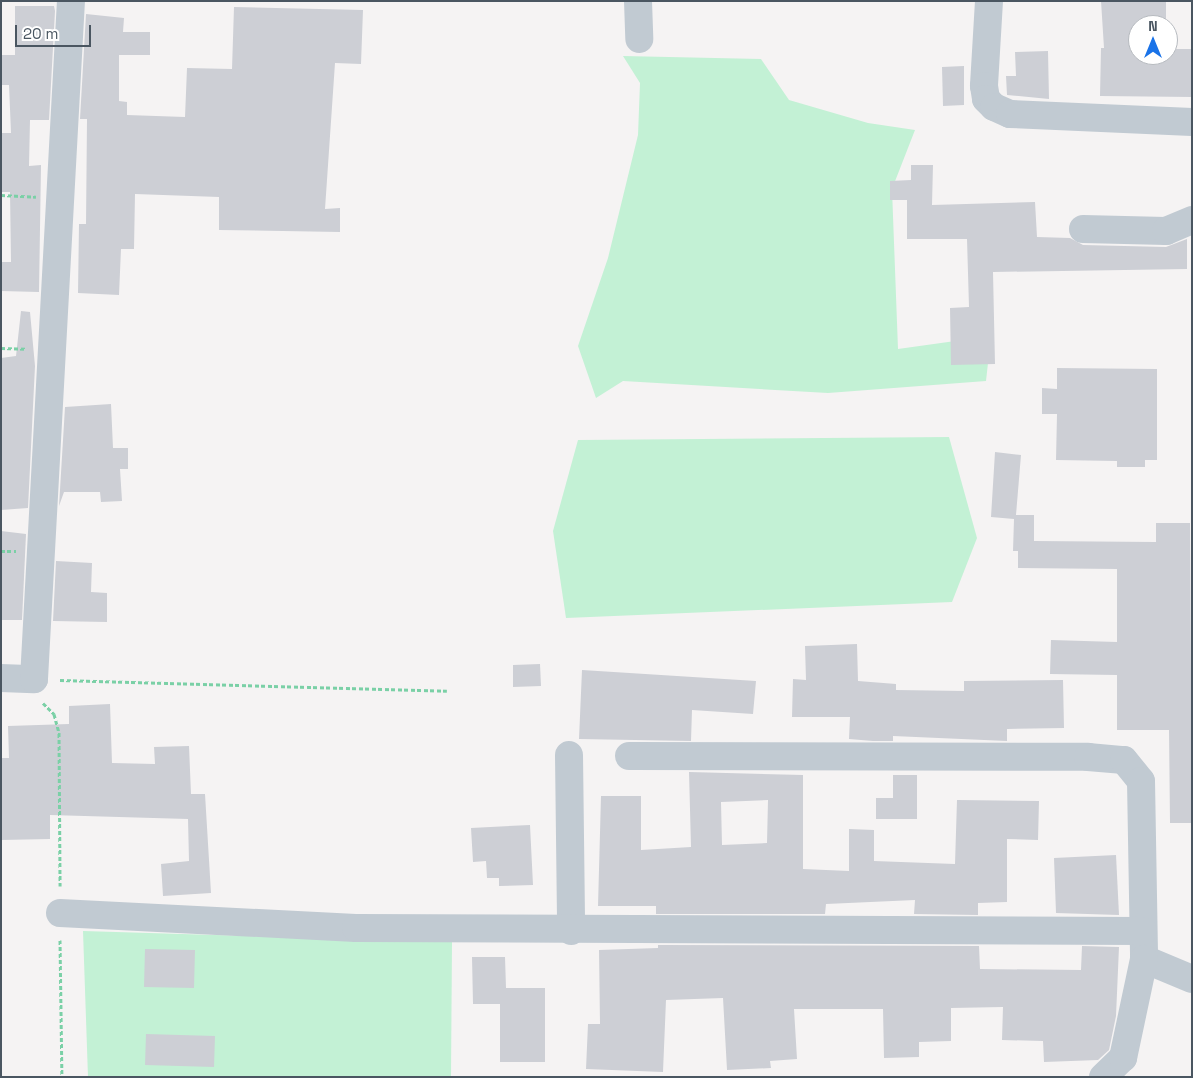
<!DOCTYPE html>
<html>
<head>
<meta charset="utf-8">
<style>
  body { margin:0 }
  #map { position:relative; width:1193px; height:1078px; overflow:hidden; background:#f5f3f3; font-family:"Space Grotesk",sans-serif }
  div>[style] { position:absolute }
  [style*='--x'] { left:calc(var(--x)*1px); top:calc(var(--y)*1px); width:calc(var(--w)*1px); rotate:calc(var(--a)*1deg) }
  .green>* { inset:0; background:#c3f1d5 }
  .building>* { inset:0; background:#cdcfd5 }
  .path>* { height:3px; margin-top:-1.5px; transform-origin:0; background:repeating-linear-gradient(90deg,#7ad0a6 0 4px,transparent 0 6.5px) }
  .minor>* { height:28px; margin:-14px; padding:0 14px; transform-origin:14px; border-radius:14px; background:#c1cad2 }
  span { translate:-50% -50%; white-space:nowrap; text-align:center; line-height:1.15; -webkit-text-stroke:4px #fff; paint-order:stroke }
  .frame { position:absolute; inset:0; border:2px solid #4a5661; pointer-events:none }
  .north { position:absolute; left:1128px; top:15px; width:50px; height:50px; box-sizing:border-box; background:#fff; border:1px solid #b7bbc0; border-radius:50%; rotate:0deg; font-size:14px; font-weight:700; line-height:20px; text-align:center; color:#4a5661 }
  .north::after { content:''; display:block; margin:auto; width:18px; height:22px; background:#1a73e8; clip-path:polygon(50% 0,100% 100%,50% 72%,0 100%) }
  .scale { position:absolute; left:15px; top:25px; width:76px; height:22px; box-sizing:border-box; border:2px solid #4a5661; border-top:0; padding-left:6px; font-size:15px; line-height:18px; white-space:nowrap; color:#4a5661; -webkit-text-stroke:4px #fff; paint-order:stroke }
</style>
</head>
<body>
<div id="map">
  <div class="green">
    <div style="clip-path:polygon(623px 56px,761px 59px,789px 100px,868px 123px,915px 130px,892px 189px,898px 349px,991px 336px,986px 381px,828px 393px,623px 381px,596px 398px,578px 346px,608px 258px,638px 135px,640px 83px)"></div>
    <div style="clip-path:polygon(949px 437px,977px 538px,952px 602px,566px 618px,553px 531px,578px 440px)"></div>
    <div style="clip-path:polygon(83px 931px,452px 942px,451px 1077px,88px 1077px)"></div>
  </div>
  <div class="building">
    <div style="clip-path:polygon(1101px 1px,1166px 1px,1166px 25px,1138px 25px,1138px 55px,1168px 55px,1168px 49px,1192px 49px,1192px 97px,1100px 96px,1101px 48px,1104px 48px)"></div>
    <div style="clip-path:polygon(15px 6px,54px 6px,55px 11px,49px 120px,30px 120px,29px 166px,41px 165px,39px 292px,1px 291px,1px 262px,11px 262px,10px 192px,2px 192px,1px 176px,1px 133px,11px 133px,9px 85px,1px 85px,1px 55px,15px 55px)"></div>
    <div style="clip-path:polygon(234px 7px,363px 10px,361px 64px,335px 63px,325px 209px,340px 208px,340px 232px,219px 230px,219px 197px,135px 194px,134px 249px,121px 249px,119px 295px,78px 293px,79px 224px,86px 224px,87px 119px,80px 119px,86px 14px,124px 18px,123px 32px,150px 32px,150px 55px,119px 55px,119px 101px,127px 102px,127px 115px,185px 117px,187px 68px,232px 69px)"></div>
    <div style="clip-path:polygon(1048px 51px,1049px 99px,1007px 95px,1006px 76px,1016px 76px,1015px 52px)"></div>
    <div style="clip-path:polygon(964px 66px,964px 105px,943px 106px,942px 67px)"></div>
    <div style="clip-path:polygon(911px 165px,933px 165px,932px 205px,1035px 202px,1037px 237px,1070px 238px,1083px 245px,1166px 247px,1187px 239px,1187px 269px,993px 272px,995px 364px,951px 365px,950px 308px,969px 307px,967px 239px,907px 239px,907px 200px,890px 200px,890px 181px,911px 180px)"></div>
    <div style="clip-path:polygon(21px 311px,30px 312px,35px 366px,28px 508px,1px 510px,1px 358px,16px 356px)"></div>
    <div style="clip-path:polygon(1057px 368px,1157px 369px,1157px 460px,1145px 460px,1145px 467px,1117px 467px,1117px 461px,1056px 460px,1057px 414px,1042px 414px,1042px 388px,1057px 389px)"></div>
    <div style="clip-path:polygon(111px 404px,113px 448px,128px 448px,128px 469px,120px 469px,122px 501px,101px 502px,100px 492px,64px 492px,59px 506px,65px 407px)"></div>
    <div style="clip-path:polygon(995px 452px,1021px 455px,1016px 515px,1034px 515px,1034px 541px,1156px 542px,1156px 523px,1190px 523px,1192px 823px,1170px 823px,1169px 730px,1117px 730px,1117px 675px,1050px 674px,1051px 640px,1117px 642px,1117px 569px,1018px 568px,1018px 551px,1013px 551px,1014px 519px,991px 517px)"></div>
    <div style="clip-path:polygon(1px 531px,26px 534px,22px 620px,1px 620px)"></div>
    <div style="clip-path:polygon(56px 561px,92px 563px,91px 592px,107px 593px,107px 622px,53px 621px)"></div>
    <div style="clip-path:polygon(857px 644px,858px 681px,896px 684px,896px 690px,964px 691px,964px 681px,1063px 680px,1064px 728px,1007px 729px,1007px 741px,893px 736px,893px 741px,873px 741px,849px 739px,850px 717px,792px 717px,793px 679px,806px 680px,805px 646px)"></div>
    <div style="clip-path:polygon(540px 664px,541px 686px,513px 687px,513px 665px)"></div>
    <div style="clip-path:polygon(582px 670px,756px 681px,753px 714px,692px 710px,691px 741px,579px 739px)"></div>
    <div style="clip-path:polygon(110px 704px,112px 763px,155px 764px,154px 747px,189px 746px,191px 794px,205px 794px,211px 893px,163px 896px,161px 864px,189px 861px,188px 819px,50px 815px,50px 839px,1px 840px,1px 758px,9px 758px,8px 726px,69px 724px,69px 706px)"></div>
    <div style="clip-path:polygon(evenodd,689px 772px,803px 775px,803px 869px,849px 871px,849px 829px,874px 830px,874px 861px,955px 864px,957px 800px,1039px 801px,1038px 840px,1007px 839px,1007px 902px,978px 903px,978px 915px,914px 914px,915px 900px,826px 904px,825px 914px,656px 914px,656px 906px,598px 906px,601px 796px,641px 796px,641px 850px,691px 847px,689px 772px,768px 800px,767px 843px,722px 845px,721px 802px,768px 800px)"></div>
    <div style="clip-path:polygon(893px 775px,917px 775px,917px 819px,876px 819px,876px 798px,893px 798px)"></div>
    <div style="clip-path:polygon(530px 825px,533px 885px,499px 886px,499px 878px,487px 878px,486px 861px,473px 862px,471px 828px)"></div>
    <div style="clip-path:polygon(1116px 855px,1119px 915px,1056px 913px,1054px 858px)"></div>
    <div style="clip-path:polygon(658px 945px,979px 946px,980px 969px,1081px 970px,1082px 946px,1119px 947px,1116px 1016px,1109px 1050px,1098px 1060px,1044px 1062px,1043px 1041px,1002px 1040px,1003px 1007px,951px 1008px,951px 1041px,919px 1042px,919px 1057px,884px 1058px,883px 1009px,794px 1009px,797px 1059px,770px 1061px,771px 1068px,727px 1070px,723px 998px,666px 1000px,663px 1072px,586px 1069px,588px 1024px,600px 1024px,599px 950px,658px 948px)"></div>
    <div style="clip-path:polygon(145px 949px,195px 950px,194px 988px,144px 987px)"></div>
    <div style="clip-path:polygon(472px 957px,505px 957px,506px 988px,545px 988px,545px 1062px,500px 1062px,500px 1004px,473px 1004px)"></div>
    <div style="clip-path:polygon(146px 1034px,215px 1036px,214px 1067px,145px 1065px)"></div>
  </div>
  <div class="path">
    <div style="--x:1;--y:195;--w:35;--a:3"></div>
    <div style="--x:1;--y:348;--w:25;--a:2"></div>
    <div style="--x:1;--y:551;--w:15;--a:0"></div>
    <div style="--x:60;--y:680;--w:387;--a:1.6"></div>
    <div style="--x:43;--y:703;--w:16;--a:45"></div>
    <div style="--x:54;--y:714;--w:20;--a:75"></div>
    <div style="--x:59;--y:733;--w:153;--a:89.6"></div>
    <div style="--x:60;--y:940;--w:137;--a:89.2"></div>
  </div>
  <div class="minor">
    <div style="--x:638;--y:1;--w:38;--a:88"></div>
    <div style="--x:989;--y:1;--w:85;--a:93.4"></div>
    <div style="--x:984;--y:86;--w:13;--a:81"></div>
    <div style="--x:986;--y:99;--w:11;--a:45"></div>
    <div style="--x:994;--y:107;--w:17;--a:24"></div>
    <div style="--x:1010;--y:114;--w:182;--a:2.5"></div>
    <div style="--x:1083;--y:229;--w:83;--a:1.4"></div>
    <div style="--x:1166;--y:231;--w:28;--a:-23"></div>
    <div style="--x:1;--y:678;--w:33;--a:2"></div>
    <div style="--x:34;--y:679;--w:679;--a:-86.88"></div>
    <div style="--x:569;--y:755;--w:176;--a:89.3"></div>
    <div style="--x:629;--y:756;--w:459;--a:0.1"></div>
    <div style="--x:1088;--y:757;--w:36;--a:5"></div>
    <div style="--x:1124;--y:760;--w:27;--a:51"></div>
    <div style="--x:1141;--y:781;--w:178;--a:89"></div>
    <div style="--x:1144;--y:959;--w:52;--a:22.6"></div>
    <div style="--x:60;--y:913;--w:296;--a:2.9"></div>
    <div style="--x:356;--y:928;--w:787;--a:0.22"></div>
    <div style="--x:1103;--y:1077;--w:28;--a:-44"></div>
    <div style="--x:1123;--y:1058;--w:101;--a:-78"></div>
  </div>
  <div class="frame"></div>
  <div class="north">N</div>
  <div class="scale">20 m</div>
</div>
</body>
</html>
